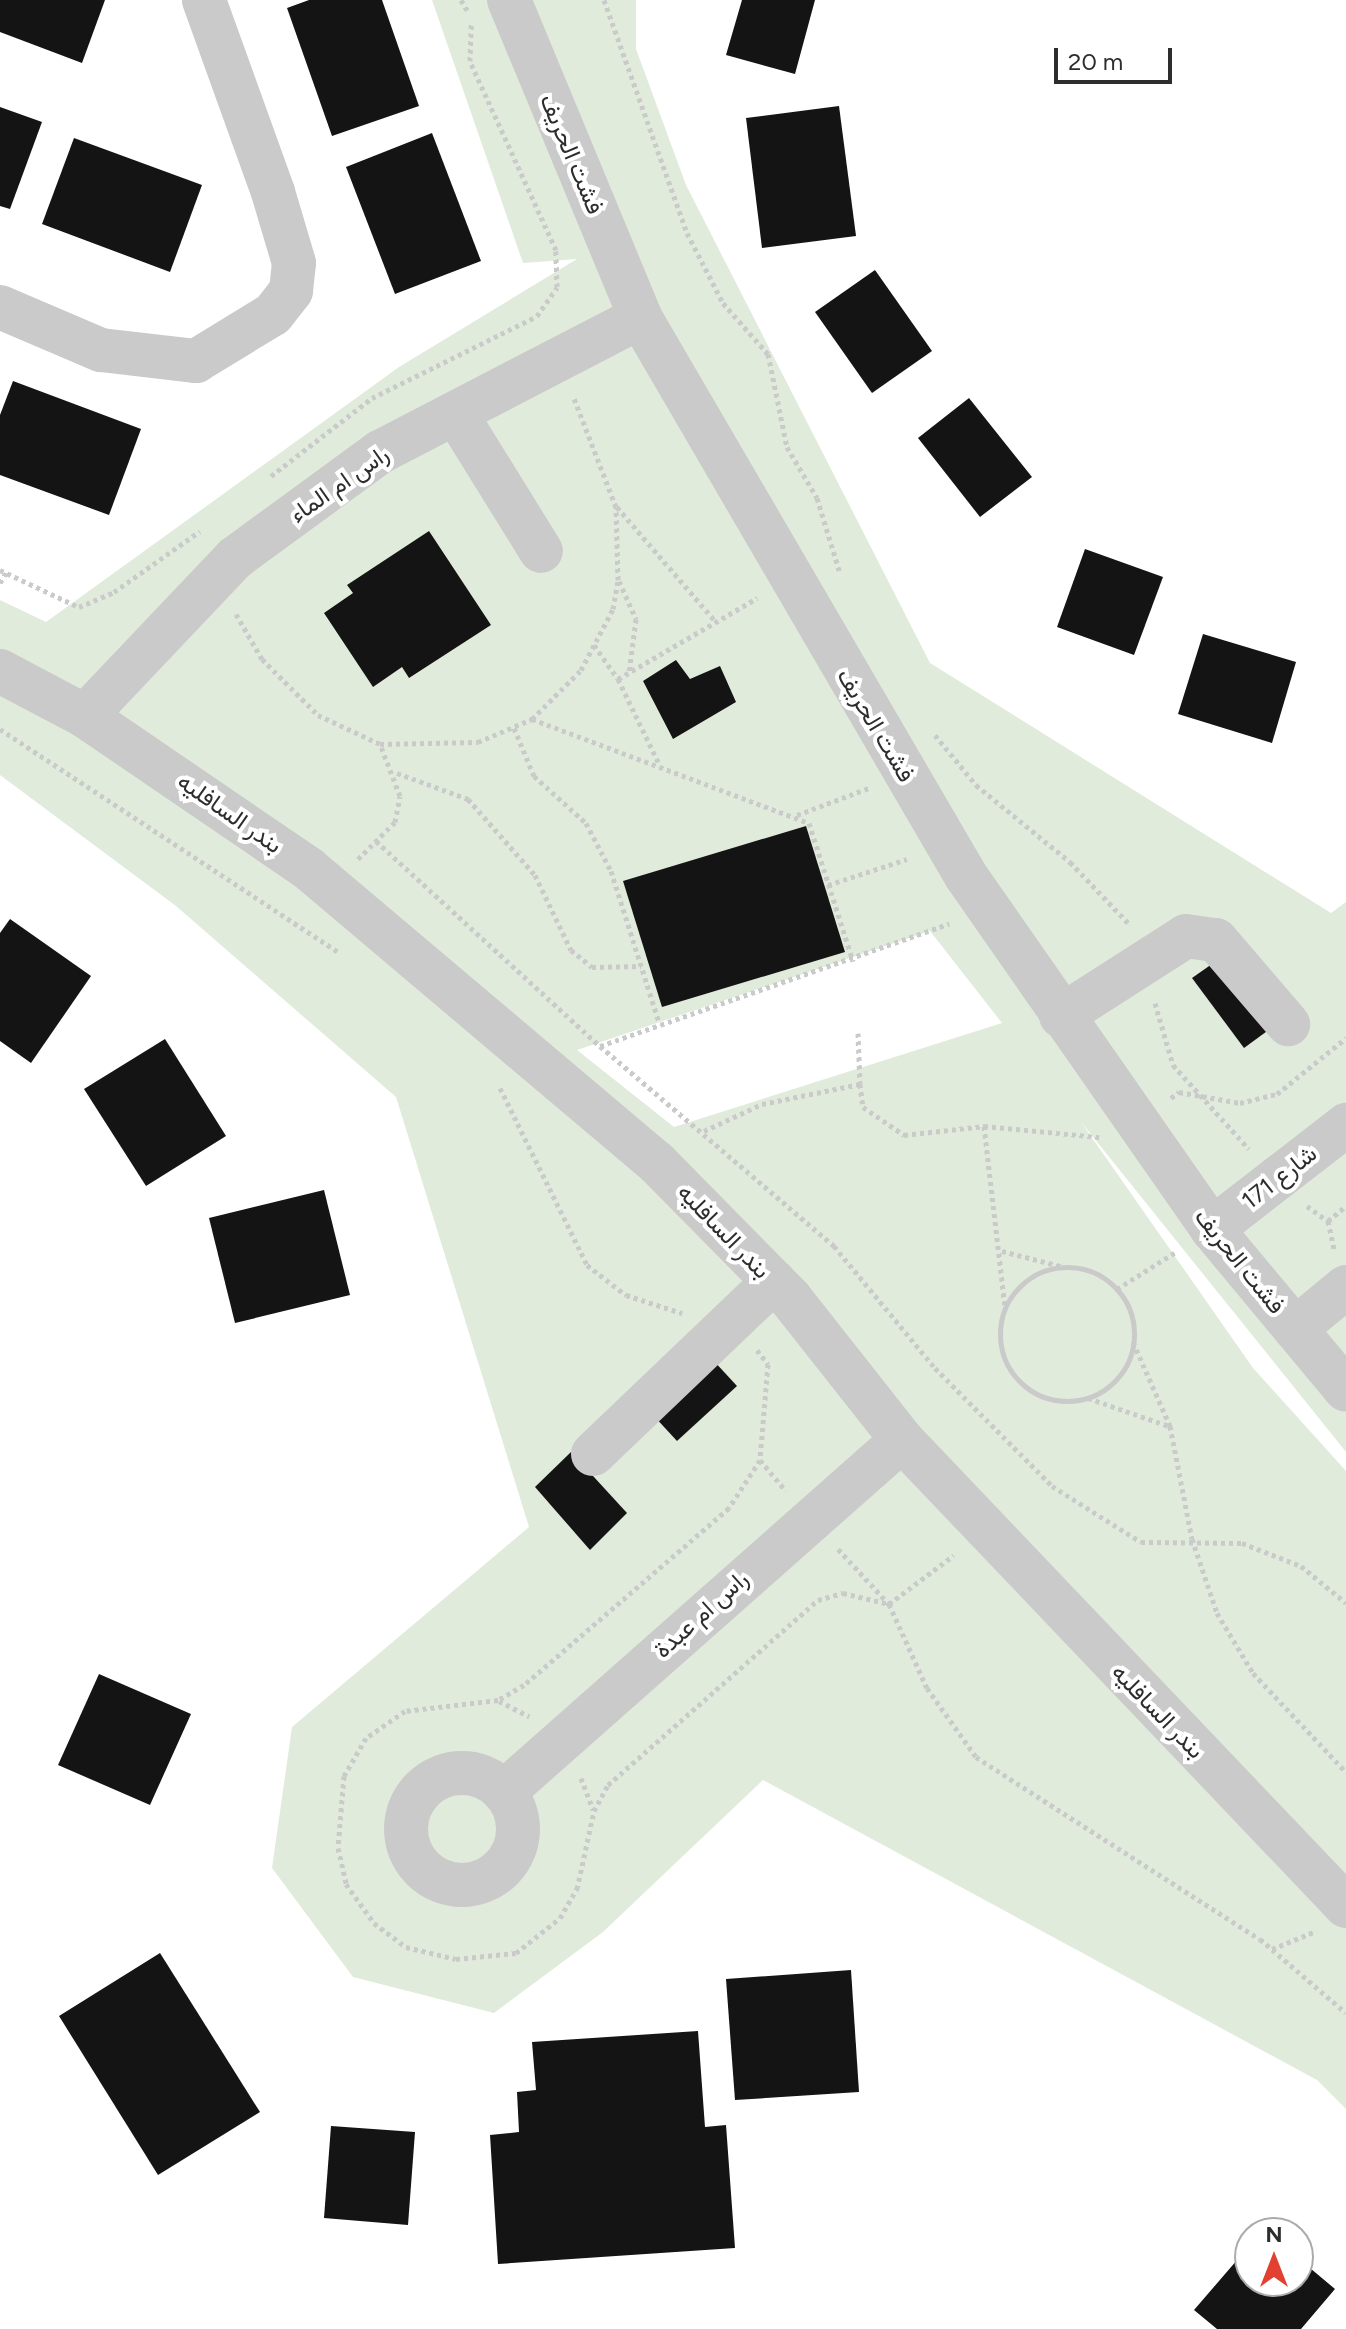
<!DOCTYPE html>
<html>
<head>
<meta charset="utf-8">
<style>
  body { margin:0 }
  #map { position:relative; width:1346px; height:2329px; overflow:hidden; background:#fff; font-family:Figtree,Vazirmatn,sans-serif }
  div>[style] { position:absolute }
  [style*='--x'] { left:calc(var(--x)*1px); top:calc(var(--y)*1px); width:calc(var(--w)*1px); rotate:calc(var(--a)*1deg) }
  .green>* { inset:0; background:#e1ebdb }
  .building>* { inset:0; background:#141414 }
  .path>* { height:5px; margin-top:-2.5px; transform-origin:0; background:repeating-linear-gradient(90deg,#cacaca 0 4px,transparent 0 8px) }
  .path>.ring { margin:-2.5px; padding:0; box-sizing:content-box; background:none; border:5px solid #cacaca; border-radius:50% }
  .minor>* { height:44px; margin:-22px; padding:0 22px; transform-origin:22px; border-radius:22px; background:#cacaca }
  .minor>.ring { margin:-22px; padding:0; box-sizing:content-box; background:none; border:44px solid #cacaca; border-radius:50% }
  span { translate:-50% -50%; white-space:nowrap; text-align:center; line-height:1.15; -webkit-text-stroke:8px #fff; paint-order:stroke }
  .street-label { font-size:24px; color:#2d2d2d }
  .north { position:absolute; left:1234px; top:2217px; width:80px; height:80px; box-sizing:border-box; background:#fff; border:2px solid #ababab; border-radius:50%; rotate:0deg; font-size:22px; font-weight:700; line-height:32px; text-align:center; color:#2d2d2d }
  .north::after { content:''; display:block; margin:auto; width:28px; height:36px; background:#e24132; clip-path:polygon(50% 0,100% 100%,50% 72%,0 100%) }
  .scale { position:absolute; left:1054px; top:48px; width:118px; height:36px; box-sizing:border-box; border:4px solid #2d2d2d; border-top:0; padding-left:10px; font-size:24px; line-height:28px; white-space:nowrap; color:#2d2d2d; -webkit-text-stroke:6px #fff; paint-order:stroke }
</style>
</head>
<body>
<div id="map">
  <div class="green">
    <div style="clip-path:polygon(evenodd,432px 0,636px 0,636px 49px,686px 185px,930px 663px,1331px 913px,1346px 902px,1346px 1452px,1081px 1122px,1253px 1368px,1346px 1471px,1346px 2109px,1317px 2080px,763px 1780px,603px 1932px,494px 2013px,353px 1977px,272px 1868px,292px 1727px,529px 1527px,396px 1097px,176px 906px,0 775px,0 600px,46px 622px,399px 367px,577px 259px,523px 263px,432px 0,930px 931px,1002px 1023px,674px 1127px,577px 1050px,930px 931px)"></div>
  </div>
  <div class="building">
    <div style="clip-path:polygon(0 0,105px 0,82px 63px,0 32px)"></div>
    <div style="clip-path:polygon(309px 0,382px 0,419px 106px,332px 136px,287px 8px)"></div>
    <div style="clip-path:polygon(742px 0,815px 0,795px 74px,726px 55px)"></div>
    <div style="clip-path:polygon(839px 106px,856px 236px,762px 248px,746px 118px)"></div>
    <div style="clip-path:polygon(0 107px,42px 122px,10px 209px,0 206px)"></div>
    <div style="clip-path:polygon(432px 133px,481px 261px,395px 294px,346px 167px)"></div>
    <div style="clip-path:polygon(74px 138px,202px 185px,170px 272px,42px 224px)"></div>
    <div style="clip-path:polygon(875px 270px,932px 351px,872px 393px,815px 312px)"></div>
    <div style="clip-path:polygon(13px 381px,141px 429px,109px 515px,0 475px,0 415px)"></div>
    <div style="clip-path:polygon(969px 398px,1032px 477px,980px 517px,918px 438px)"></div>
    <div style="clip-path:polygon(429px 531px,491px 625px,409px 678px,402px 667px,373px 687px,324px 613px,353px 593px,347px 585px)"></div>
    <div style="clip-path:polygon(1085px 549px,1163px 577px,1134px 655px,1057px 627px)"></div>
    <div style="clip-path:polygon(1203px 634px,1296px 662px,1272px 743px,1178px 714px)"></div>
    <div style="clip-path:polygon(676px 660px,690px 679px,720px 666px,736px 702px,673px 739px,643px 681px)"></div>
    <div style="clip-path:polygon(806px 826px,845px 952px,662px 1007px,623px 881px)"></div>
    <div style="clip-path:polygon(10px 919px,91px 976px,31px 1063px,0 1041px,0 933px)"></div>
    <div style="clip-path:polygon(1222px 957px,1274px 1026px,1244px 1048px,1192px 978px)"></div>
    <div style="clip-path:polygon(165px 1039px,226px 1136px,146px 1186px,84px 1089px)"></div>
    <div style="clip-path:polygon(324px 1190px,350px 1295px,235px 1323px,209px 1218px)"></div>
    <div style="clip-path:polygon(713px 1360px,737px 1386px,677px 1441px,653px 1415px)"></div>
    <div style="clip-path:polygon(571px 1452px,627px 1513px,590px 1550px,535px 1487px)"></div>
    <div style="clip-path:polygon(99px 1674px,191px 1714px,150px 1805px,58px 1765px)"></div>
    <div style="clip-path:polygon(160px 1953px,260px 2112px,158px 2175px,59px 2016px)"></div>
    <div style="clip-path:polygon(851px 1970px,859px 2092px,735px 2100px,726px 1979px)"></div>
    <div style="clip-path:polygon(698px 2031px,705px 2127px,726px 2125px,735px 2248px,498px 2264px,490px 2135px,519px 2132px,517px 2092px,536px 2090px,532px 2042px)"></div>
    <div style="clip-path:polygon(331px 2126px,415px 2132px,408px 2225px,324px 2218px)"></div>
    <div style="clip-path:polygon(1250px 2245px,1250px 2281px,1298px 2281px,1298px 2258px,1335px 2289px,1301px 2329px,1217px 2329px,1194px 2310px)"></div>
  </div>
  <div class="path">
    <div style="--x:461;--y:0;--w:12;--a:59"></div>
    <div style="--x:604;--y:0;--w:247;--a:70.4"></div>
    <div style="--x:687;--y:233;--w:79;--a:62.8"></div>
    <div style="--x:723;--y:303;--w:68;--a:48.6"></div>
    <div style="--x:768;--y:354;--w:95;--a:78.5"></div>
    <div style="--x:787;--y:447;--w:59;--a:59.5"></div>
    <div style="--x:817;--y:498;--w:78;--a:73"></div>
    <div style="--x:271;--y:476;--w:128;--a:-37.7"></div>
    <div style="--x:372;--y:398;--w:184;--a:-26.4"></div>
    <div style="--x:537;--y:316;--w:35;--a:-55"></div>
    <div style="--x:557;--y:287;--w:37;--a:-92"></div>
    <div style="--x:556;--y:250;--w:208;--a:-114.5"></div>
    <div style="--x:470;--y:61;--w:38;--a:-88"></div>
    <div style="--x:617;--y:507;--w:152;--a:49.3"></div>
    <div style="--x:0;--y:570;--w:87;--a:25.1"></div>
    <div style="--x:79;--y:607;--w:38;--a:-23"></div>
    <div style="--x:114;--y:592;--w:105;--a:-35.3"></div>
    <div style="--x:619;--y:581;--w:42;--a:65.9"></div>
    <div style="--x:636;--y:619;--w:54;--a:97.4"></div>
    <div style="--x:0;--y:583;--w:12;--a:-59"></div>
    <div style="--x:236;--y:614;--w:52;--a:60"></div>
    <div style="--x:262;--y:659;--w:79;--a:45"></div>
    <div style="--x:318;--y:715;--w:68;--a:25.1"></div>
    <div style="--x:380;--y:744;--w:98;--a:-1.2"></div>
    <div style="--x:478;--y:742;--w:59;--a:-23.1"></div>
    <div style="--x:532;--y:719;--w:69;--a:-45"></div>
    <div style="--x:581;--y:670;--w:69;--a:-62.3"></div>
    <div style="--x:613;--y:609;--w:29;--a:-80"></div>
    <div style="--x:618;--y:580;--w:73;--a:-91.6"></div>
    <div style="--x:616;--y:507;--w:117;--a:-111.1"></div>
    <div style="--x:594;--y:645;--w:42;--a:54.8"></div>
    <div style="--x:618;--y:679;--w:161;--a:-30.2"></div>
    <div style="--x:618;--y:679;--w:94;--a:64.2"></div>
    <div style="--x:532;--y:719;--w:296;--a:20.6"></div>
    <div style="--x:809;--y:823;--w:145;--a:72.3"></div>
    <div style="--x:514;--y:728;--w:52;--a:67.4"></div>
    <div style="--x:534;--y:776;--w:70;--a:42.1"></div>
    <div style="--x:586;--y:823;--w:54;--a:62.5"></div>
    <div style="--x:611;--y:871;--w:158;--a:72.4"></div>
    <div style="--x:0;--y:729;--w:404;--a:33.4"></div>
    <div style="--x:935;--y:735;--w:65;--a:50.6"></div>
    <div style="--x:976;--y:785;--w:122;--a:39.3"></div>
    <div style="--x:1070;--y:862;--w:84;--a:46.4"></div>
    <div style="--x:397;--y:773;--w:76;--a:20.1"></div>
    <div style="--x:468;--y:799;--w:101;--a:48.6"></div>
    <div style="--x:535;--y:875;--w:83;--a:64.4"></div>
    <div style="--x:571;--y:950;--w:27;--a:39"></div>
    <div style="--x:592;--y:967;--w:49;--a:-1.2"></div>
    <div style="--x:797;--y:815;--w:77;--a:-20.6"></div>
    <div style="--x:376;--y:841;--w:304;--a:42.5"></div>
    <div style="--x:600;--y:1046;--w:308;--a:40.5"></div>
    <div style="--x:834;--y:1246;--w:158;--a:50.4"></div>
    <div style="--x:935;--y:1368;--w:166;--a:45.2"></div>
    <div style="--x:1052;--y:1486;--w:105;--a:32.2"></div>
    <div style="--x:1141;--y:1542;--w:101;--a:0.6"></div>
    <div style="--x:1242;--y:1543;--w:63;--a:21.3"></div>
    <div style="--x:1301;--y:1566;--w:58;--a:39.4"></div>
    <div style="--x:358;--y:859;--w:52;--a:-45"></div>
    <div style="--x:395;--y:822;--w:26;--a:-79"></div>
    <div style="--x:400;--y:796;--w:56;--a:-111"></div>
    <div style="--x:828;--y:885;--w:83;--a:-18.2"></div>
    <div style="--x:1155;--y:1003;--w:65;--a:73.8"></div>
    <div style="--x:1173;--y:1065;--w:113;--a:47.9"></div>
    <div style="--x:858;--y:1033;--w:51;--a:87.8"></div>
    <div style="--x:600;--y:1046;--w:370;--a:-19.3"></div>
    <div style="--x:500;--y:1088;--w:197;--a:63.8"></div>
    <div style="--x:587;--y:1265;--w:49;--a:37.6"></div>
    <div style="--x:626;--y:1295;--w:59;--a:17.8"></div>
    <div style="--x:1171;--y:1098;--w:10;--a:-37"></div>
    <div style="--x:1179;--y:1092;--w:62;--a:10.2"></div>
    <div style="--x:1240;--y:1103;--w:38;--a:-14"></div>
    <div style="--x:1277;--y:1094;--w:89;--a:-39.1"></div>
    <div style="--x:984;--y:1126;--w:116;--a:5.5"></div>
    <div style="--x:704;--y:1131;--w:64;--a:-25"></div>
    <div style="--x:762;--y:1104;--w:100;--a:-11.5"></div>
    <div style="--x:860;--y:1084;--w:23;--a:83"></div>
    <div style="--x:863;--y:1107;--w:50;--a:34.3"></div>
    <div style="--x:904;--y:1135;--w:81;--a:-6.4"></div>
    <div style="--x:984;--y:1126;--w:182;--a:83.4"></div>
    <div style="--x:1307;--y:1206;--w:26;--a:36"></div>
    <div style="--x:1328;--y:1221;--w:29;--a:78"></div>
    <div style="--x:1328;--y:1221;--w:23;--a:-40"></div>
    <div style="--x:1002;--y:1251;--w:61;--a:14.3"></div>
    <div class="ring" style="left:1000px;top:1267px;width:129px;height:129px"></div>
    <div style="--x:1117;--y:1289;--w:71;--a:-32.3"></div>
    <div style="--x:1133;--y:1342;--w:92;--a:66.2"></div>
    <div style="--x:1170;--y:1426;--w:115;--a:79"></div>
    <div style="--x:1192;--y:1539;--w:78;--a:71.3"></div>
    <div style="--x:1217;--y:1613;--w:70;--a:59"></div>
    <div style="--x:1253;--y:1673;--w:136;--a:46.8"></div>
    <div style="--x:757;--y:1350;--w:18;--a:52"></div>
    <div style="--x:768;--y:1364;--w:96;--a:94.8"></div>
    <div style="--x:760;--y:1460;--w:40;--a:50"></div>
    <div style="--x:1088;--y:1398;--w:86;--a:19.1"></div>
    <div style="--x:760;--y:1460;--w:57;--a:122.9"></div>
    <div style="--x:729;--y:1508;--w:271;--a:139.2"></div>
    <div style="--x:524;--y:1685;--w:30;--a:150"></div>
    <div style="--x:498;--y:1700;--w:94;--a:173.3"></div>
    <div style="--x:405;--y:1711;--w:47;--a:145.3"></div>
    <div style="--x:366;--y:1738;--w:44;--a:120.1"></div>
    <div style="--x:344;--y:1776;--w:72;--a:94.8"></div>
    <div style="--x:338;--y:1848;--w:37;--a:77"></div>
    <div style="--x:346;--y:1884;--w:48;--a:54.3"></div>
    <div style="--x:374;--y:1923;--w:40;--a:37"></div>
    <div style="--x:406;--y:1947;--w:51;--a:13.5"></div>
    <div style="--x:456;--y:1959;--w:60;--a:-5.7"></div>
    <div style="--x:516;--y:1953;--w:56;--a:-38.5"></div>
    <div style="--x:560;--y:1918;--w:34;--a:-60"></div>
    <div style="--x:577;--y:1889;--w:80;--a:-77.7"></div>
    <div style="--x:594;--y:1811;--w:30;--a:-62"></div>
    <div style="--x:608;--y:1785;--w:280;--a:-41.4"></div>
    <div style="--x:818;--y:1600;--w:26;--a:-16"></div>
    <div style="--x:843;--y:1593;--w:47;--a:13.4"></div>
    <div style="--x:889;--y:1604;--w:81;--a:-37"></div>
    <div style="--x:838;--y:1549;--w:75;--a:47.2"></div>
    <div style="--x:889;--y:1604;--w:92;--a:65.7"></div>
    <div style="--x:927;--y:1688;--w:85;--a:54.6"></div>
    <div style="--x:976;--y:1757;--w:337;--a:32.7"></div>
    <div style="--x:1260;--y:1939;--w:113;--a:40.7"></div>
    <div style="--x:499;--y:1701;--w:34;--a:27"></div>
    <div style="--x:581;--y:1778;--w:34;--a:69"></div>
    <div style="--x:1272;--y:1949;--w:48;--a:-22.2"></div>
  </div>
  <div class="minor">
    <div style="--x:509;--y:0;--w:343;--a:67.5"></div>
    <div style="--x:640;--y:317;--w:647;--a:59.75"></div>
    <div style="--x:966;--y:876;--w:430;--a:55.1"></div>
    <div style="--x:1212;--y:1229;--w:209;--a:50.2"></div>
    <div style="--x:0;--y:307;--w:110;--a:23.1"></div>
    <div style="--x:101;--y:350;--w:96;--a:6.6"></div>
    <div style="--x:196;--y:361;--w:90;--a:-31.4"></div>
    <div style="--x:273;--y:314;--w:29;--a:-52"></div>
    <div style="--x:291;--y:291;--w:28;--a:-84"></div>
    <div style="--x:294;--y:263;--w:74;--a:-106.5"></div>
    <div style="--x:273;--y:192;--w:204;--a:-109.8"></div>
    <div style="--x:456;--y:414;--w:161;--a:58.2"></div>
    <div style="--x:0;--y:671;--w:96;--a:27.9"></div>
    <div style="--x:85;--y:716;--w:271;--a:34.3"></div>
    <div style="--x:309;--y:869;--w:454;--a:40.2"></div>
    <div style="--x:656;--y:1162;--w:191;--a:45.4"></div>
    <div style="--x:790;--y:1298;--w:181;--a:51.7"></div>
    <div style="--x:902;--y:1440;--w:644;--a:46.38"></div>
    <div style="--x:85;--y:716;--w:218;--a:-46.5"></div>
    <div style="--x:235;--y:558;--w:180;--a:-36.2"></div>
    <div style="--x:380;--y:452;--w:293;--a:-27.4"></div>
    <div style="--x:1061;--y:1016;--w:148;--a:-32.6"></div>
    <div style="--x:1186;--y:936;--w:30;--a:8"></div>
    <div style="--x:1216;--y:940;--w:111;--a:49.4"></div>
    <div style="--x:1212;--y:1229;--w:170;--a:-37.8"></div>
    <div style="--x:1295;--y:1329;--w:66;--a:-39.5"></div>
    <div style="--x:593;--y:1454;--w:250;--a:-43.7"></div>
    <div class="ring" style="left:406px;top:1773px;width:68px;height:68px"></div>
    <div style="--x:504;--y:1792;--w:531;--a:-41.49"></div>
  </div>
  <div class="street-label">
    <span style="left:572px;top:154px;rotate:67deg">فشت الحريف</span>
    <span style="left:339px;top:484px;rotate:-35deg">راس ام الماء</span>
    <span style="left:876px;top:725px;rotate:59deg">فشت الحريف</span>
    <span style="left:230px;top:813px;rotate:35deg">بندر السافليه</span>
    <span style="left:1279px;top:1177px;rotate:-38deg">شارع 171</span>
    <span style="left:724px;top:1231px;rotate:46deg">بندر السافليه</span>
    <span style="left:1240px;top:1261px;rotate:51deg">فشت الحريف</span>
    <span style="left:701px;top:1614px;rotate:-42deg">راس ام عبدة</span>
    <span style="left:1158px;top:1711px;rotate:46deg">بندر السافليه</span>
  </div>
  <div class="north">N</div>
  <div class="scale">20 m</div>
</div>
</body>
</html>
